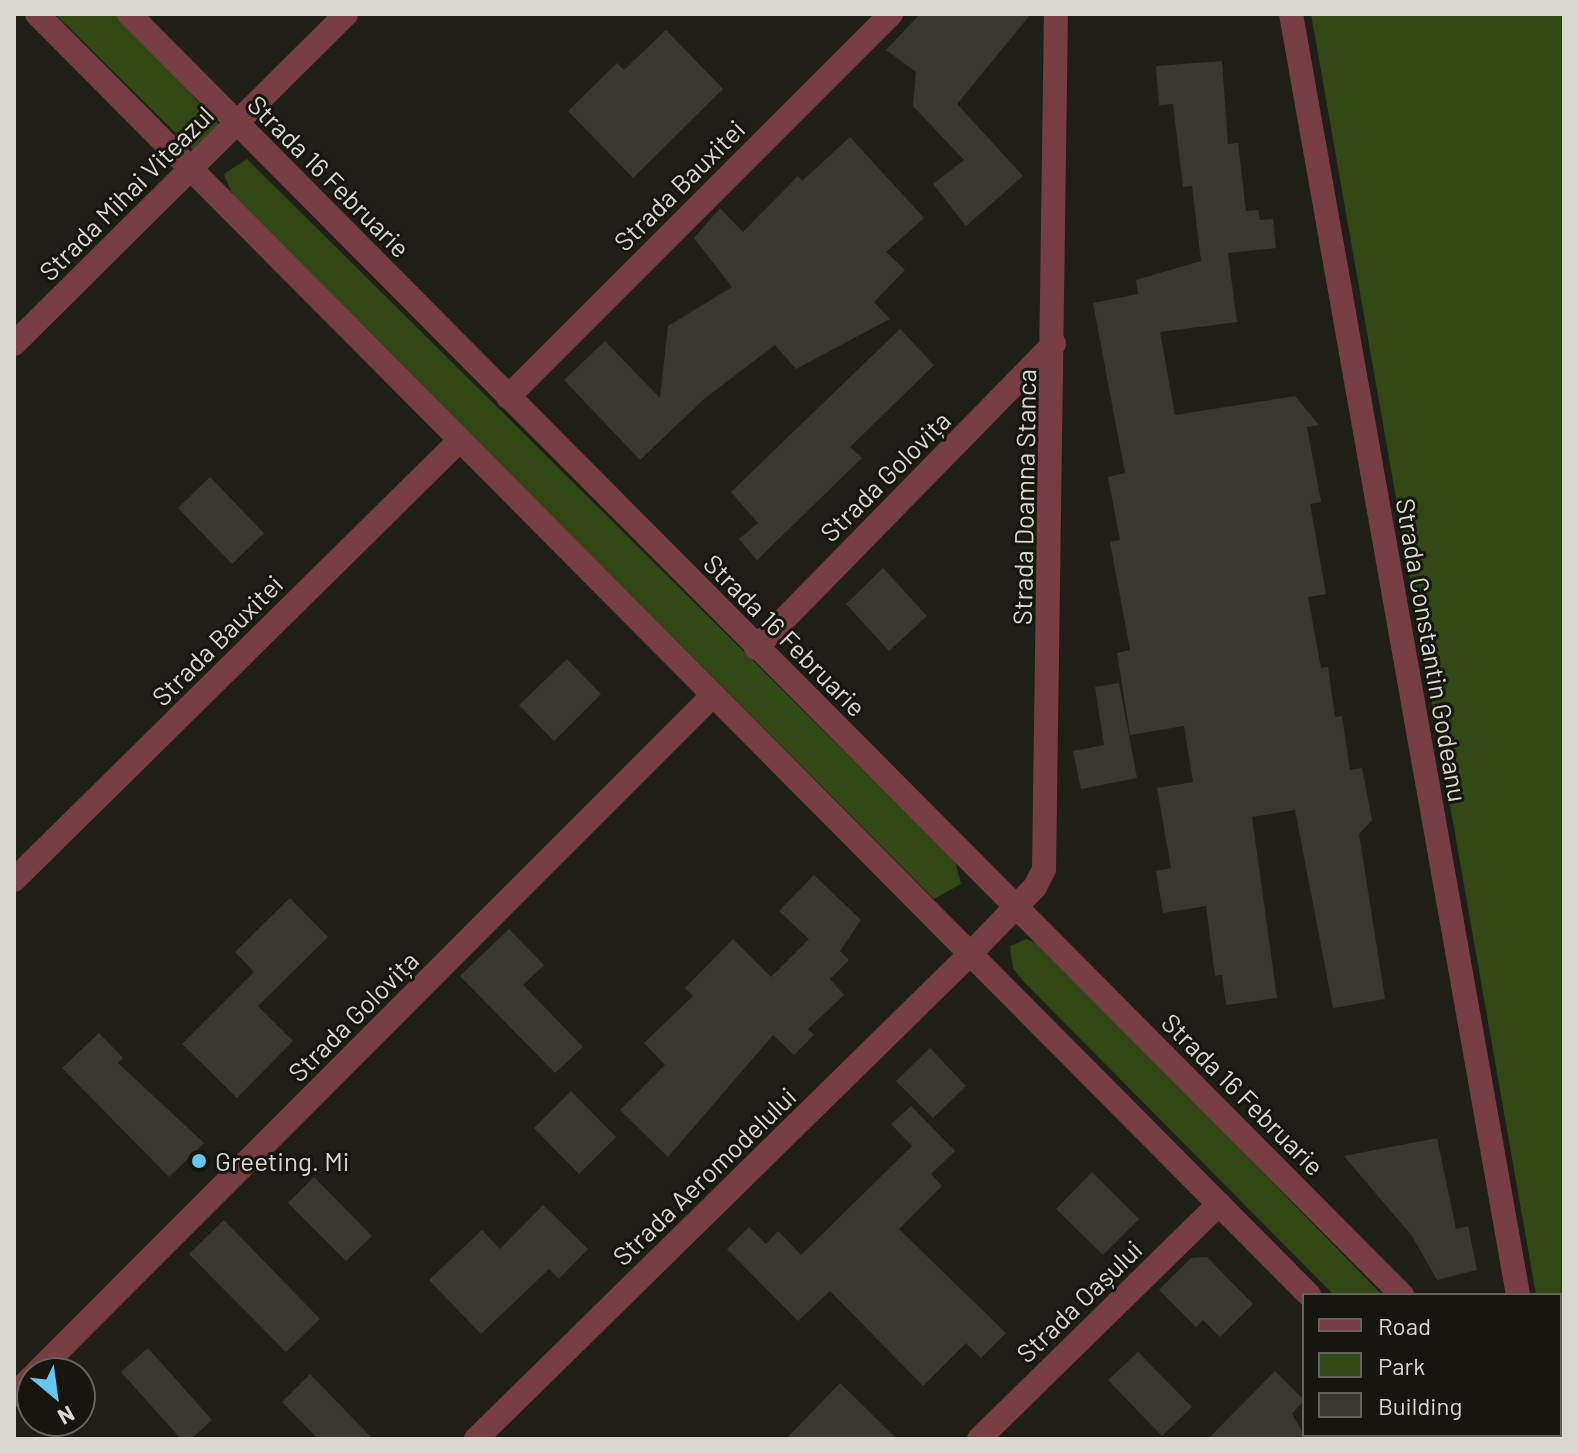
<!DOCTYPE html>
<html>
<head>
<meta charset="utf-8">
<style>
  body { margin:0 }
  #map { position:relative; width:1578px; height:1453px; overflow:hidden; background:#201e18; font-family:Barlow,sans-serif }
  div>[style] { position:absolute }
  [style*='--x'] { left:calc(var(--x)*1px); top:calc(var(--y)*1px); width:calc(var(--w)*1px); rotate:calc(var(--a)*1deg) }
  .green>* { inset:0; background:#314714 }
  .building>* { inset:0; background:#393731 }
  .minor>* { height:24px; margin:-12px; padding:0 12px; transform-origin:12px; border-radius:12px; background:#763e43 }
  .dots>* { width:22px; height:22px; translate:-50% -50%; box-sizing:border-box; border:4px solid #17150f; border-radius:50% }
  span { translate:-50% -50%; white-space:nowrap; text-align:center; line-height:1.15; -webkit-text-stroke:6px #17150f; paint-order:stroke }
  .street-label { font-size:26px; color:#d8d7d2 }
  .poi-label { font-size:26px; color:#d8d7d2 }
  .left { translate:0 -50%; text-align:left }
  .frame { position:absolute; inset:0; border:16px solid #d8d7d2; pointer-events:none }
  .legend { position:absolute; left:1302px; top:1293px; width:260px; height:144px; box-sizing:border-box; background:#17150f; border:2px solid #64635d; margin:0; padding:10px 14px; list-style:none; font-size:24px; color:#d8d7d2 }
  .legend li { display:flex; align-items:center; gap:16px; height:40px }
  .legend b { width:40px; border:2px solid #64635d }
  .north { position:absolute; left:16px; top:1357px; width:80px; height:80px; box-sizing:border-box; background:#17150f; border:2px solid #64635d; border-radius:50%; rotate:151deg; font-size:22px; font-weight:700; line-height:32px; text-align:center; color:#d8d7d2 }
  .north::after { content:''; display:block; margin:auto; width:28px; height:36px; background:#64c5ee; clip-path:polygon(50% 0,100% 100%,50% 72%,0 100%) }
</style>
</head>
<body>
<div id="map">
  <div class="green">
    <div style="clip-path:polygon(55px 14px,118px 14px,225px 131px,202px 159px)"></div>
    <div style="clip-path:polygon(1311px 14px,1564px 14px,1564px 1339px,1560px 1295px,1536px 1295px)"></div>
    <div style="clip-path:polygon(247px 159px,955px 861px,961px 884px,934px 899px,233px 196px,224px 174px)"></div>
    <div style="clip-path:polygon(1026px 939px,1043px 946px,1382px 1295px,1334px 1295px,1023px 981px,1013px 968px,1010px 946px)"></div>
  </div>
  <div class="building">
    <div style="clip-path:polygon(920px 14px,1031px 14px,957px 104px,1023px 176px,966px 226px,933px 184px,964px 160px,913px 106px,916px 72px,886px 50px)"></div>
    <div style="clip-path:polygon(666px 30px,723px 89px,633px 178px,568px 111px,617px 63px,624px 70px)"></div>
    <div style="clip-path:polygon(1222px 61px,1228px 144px,1238px 143px,1246px 211px,1258px 210px,1260px 220px,1273px 219px,1276px 248px,1228px 253px,1237px 322px,1160px 332px,1175px 415px,1295px 396px,1319px 425px,1307px 427px,1321px 502px,1310px 504px,1326px 594px,1308px 597px,1321px 668px,1328px 667px,1335px 717px,1342px 716px,1350px 770px,1362px 768px,1372px 820px,1359px 834px,1385px 999px,1333px 1008px,1295px 810px,1252px 817px,1277px 998px,1226px 1005px,1222px 975px,1215px 976px,1206px 906px,1163px 913px,1156px 871px,1171px 868px,1157px 788px,1193px 782px,1184px 726px,1130px 735px,1117px 653px,1130px 650px,1110px 542px,1120px 540px,1108px 477px,1125px 473px,1093px 303px,1138px 294px,1136px 280px,1201px 261px,1192px 186px,1183px 187px,1173px 104px,1159px 105px,1156px 66px)"></div>
    <div style="clip-path:polygon(850px 137px,924px 218px,886px 252px,905px 270px,874px 302px,890px 319px,796px 369px,775px 345px,704px 399px,640px 460px,564px 380px,605px 341px,660px 398px,668px 326px,732px 287px,694px 238px,720px 208px,743px 232px,798px 176px,802px 181px)"></div>
    <div style="clip-path:polygon(900px 329px,934px 365px,850px 447px,862px 458px,757px 560px,739px 539px,758px 523px,731px 492px)"></div>
    <div style="clip-path:polygon(210px 477px,264px 533px,232px 564px,178px 508px)"></div>
    <div style="clip-path:polygon(883px 568px,927px 616px,889px 651px,846px 604px)"></div>
    <div style="clip-path:polygon(567px 659px,601px 694px,554px 741px,519px 705px)"></div>
    <div style="clip-path:polygon(1119px 683px,1137px 778px,1081px 789px,1073px 751px,1104px 745px,1095px 687px)"></div>
    <div style="clip-path:polygon(814px 875px,861px 920px,840px 951px,849px 960px,830px 979px,844px 995px,808px 1029px,814px 1035px,794px 1055px,773px 1035px,668px 1157px,620px 1110px,665px 1065px,644px 1043px,693px 996px,685px 988px,733px 939px,771px 977px,809px 939px,779px 911px)"></div>
    <div style="clip-path:polygon(290px 898px,328px 937px,258px 1006px,293px 1041px,237px 1098px,182px 1044px,254px 972px,235px 952px)"></div>
    <div style="clip-path:polygon(509px 929px,544px 965px,523px 985px,583px 1047px,555px 1073px,460px 976px)"></div>
    <div style="clip-path:polygon(99px 1033px,123px 1058px,118px 1063px,204px 1143px,169px 1177px,62px 1068px)"></div>
    <div style="clip-path:polygon(930px 1048px,966px 1086px,933px 1118px,896px 1081px)"></div>
    <div style="clip-path:polygon(571px 1091px,616px 1137px,579px 1174px,534px 1128px)"></div>
    <div style="clip-path:polygon(911px 1106px,955px 1151px,931px 1174px,942px 1186px,899px 1229px,1006px 1333px,981px 1358px,966px 1343px,923px 1386px,830px 1291px,798px 1321px,727px 1249px,749px 1227px,766px 1244px,778px 1231px,801px 1255px,912px 1146px,891px 1124px)"></div>
    <div style="clip-path:polygon(1437px 1138px,1456px 1229px,1468px 1226px,1477px 1270px,1437px 1280px,1412px 1236px,1344px 1156px)"></div>
    <div style="clip-path:polygon(1092px 1172px,1139px 1219px,1103px 1255px,1056px 1209px)"></div>
    <div style="clip-path:polygon(314px 1177px,372px 1236px,346px 1261px,288px 1203px)"></div>
    <div style="clip-path:polygon(543px 1205px,588px 1249px,559px 1279px,549px 1269px,481px 1334px,429px 1280px,482px 1230px,500px 1249px)"></div>
    <div style="clip-path:polygon(224px 1220px,320px 1319px,286px 1352px,189px 1254px)"></div>
    <div style="clip-path:polygon(1207px 1257px,1253px 1304px,1220px 1337px,1203px 1320px,1196px 1327px,1159px 1290px,1191px 1258px)"></div>
    <div style="clip-path:polygon(148px 1348px,212px 1420px,191px 1439px,181px 1439px,121px 1372px)"></div>
    <div style="clip-path:polygon(1138px 1352px,1192px 1407px,1162px 1436px,1108px 1380px)"></div>
    <div style="clip-path:polygon(1275px 1371px,1304px 1400px,1292px 1414px,1304px 1435px,1317px 1439px,1208px 1439px)"></div>
    <div style="clip-path:polygon(310px 1374px,373px 1439px,318px 1439px,282px 1402px)"></div>
    <div style="clip-path:polygon(840px 1383px,897px 1439px,786px 1439px)"></div>
  </div>
  <div class="minor">
    <div style="--x:37;--y:14;--w:1805;--a:45.2"></div>
    <div style="--x:129;--y:14;--w:1806;--a:45.18"></div>
    <div style="--x:1291;--y:14;--w:1301;--a:79.95"></div>
    <div style="--x:14;--y:344;--w:468;--a:-44.8"></div>
    <div style="--x:508;--y:397;--w:542;--a:-45"></div>
    <div style="--x:756;--y:648;--w:426;--a:-45.6"></div>
    <div style="--x:14;--y:880;--w:625;--a:-44.61"></div>
    <div style="--x:36;--y:1373;--w:954;--a:-45.04"></div>
    <div style="--x:1560;--y:1393;--w:5;--a:-37"></div>
    <div style="--x:14;--y:1395;--w:25;--a:-45"></div>
    <div style="--x:1446;--y:1435;--w:6;--a:45"></div>
    <div style="--x:1540;--y:1435;--w:4;--a:90"></div>
    <div style="--x:476;--y:1439;--w:694;--a:-44.47"></div>
    <div style="--x:971;--y:953;--w:92;--a:-45.9"></div>
    <div style="--x:1035;--y:887;--w:20;--a:-63"></div>
    <div style="--x:1044;--y:869;--w:855;--a:-89.2"></div>
    <div style="--x:979;--y:1439;--w:336;--a:-44.4"></div>
  </div>
  <div class="dots">
    <div style="left:199px;top:1161px;background:#64c5ee"></div>
  </div>
  <div class="street-label">
    <span style="left:329px;top:176px;rotate:45deg">Strada 16 Februarie</span>
    <span style="left:679px;top:185px;rotate:-45deg">Strada Bauxitei</span>
    <span style="left:126px;top:193px;rotate:-45deg">Strada Mihai Viteazul</span>
    <span style="left:885px;top:476px;rotate:-45deg">Strada Golovița</span>
    <span style="left:1024px;top:497px;rotate:-89deg">Strada Doamna Stanca</span>
    <span style="left:785px;top:635px;rotate:45deg">Strada 16 Februarie</span>
    <span style="left:217px;top:640px;rotate:-45deg">Strada Bauxitei</span>
    <span style="left:1432px;top:650px;rotate:80deg">Strada Constantin Godeanu</span>
    <span style="left:353px;top:1016px;rotate:-45deg">Strada Golovița</span>
    <span style="left:1243px;top:1094px;rotate:45deg">Strada 16 Februarie</span>
    <span style="left:704px;top:1176px;rotate:-44deg">Strada Aeromodelului</span>
    <span style="left:1079px;top:1301px;rotate:-44deg">Strada Oașului</span>
  </div>
  <div class="poi-label">
    <span class="left" style="left:215px;top:1161px">Greeting. Mi</span>
  </div>
  <div class="frame"></div>
  <ul class="legend">
  <li><b style="height:10px;background:#763e43"></b>Road</li>
  <li><b style="height:22px;background:#314714"></b>Park</li>
  <li><b style="height:22px;background:#393731"></b>Building</li>
  </ul>
  <div class="north">N</div>
</div>
</body>
</html>
